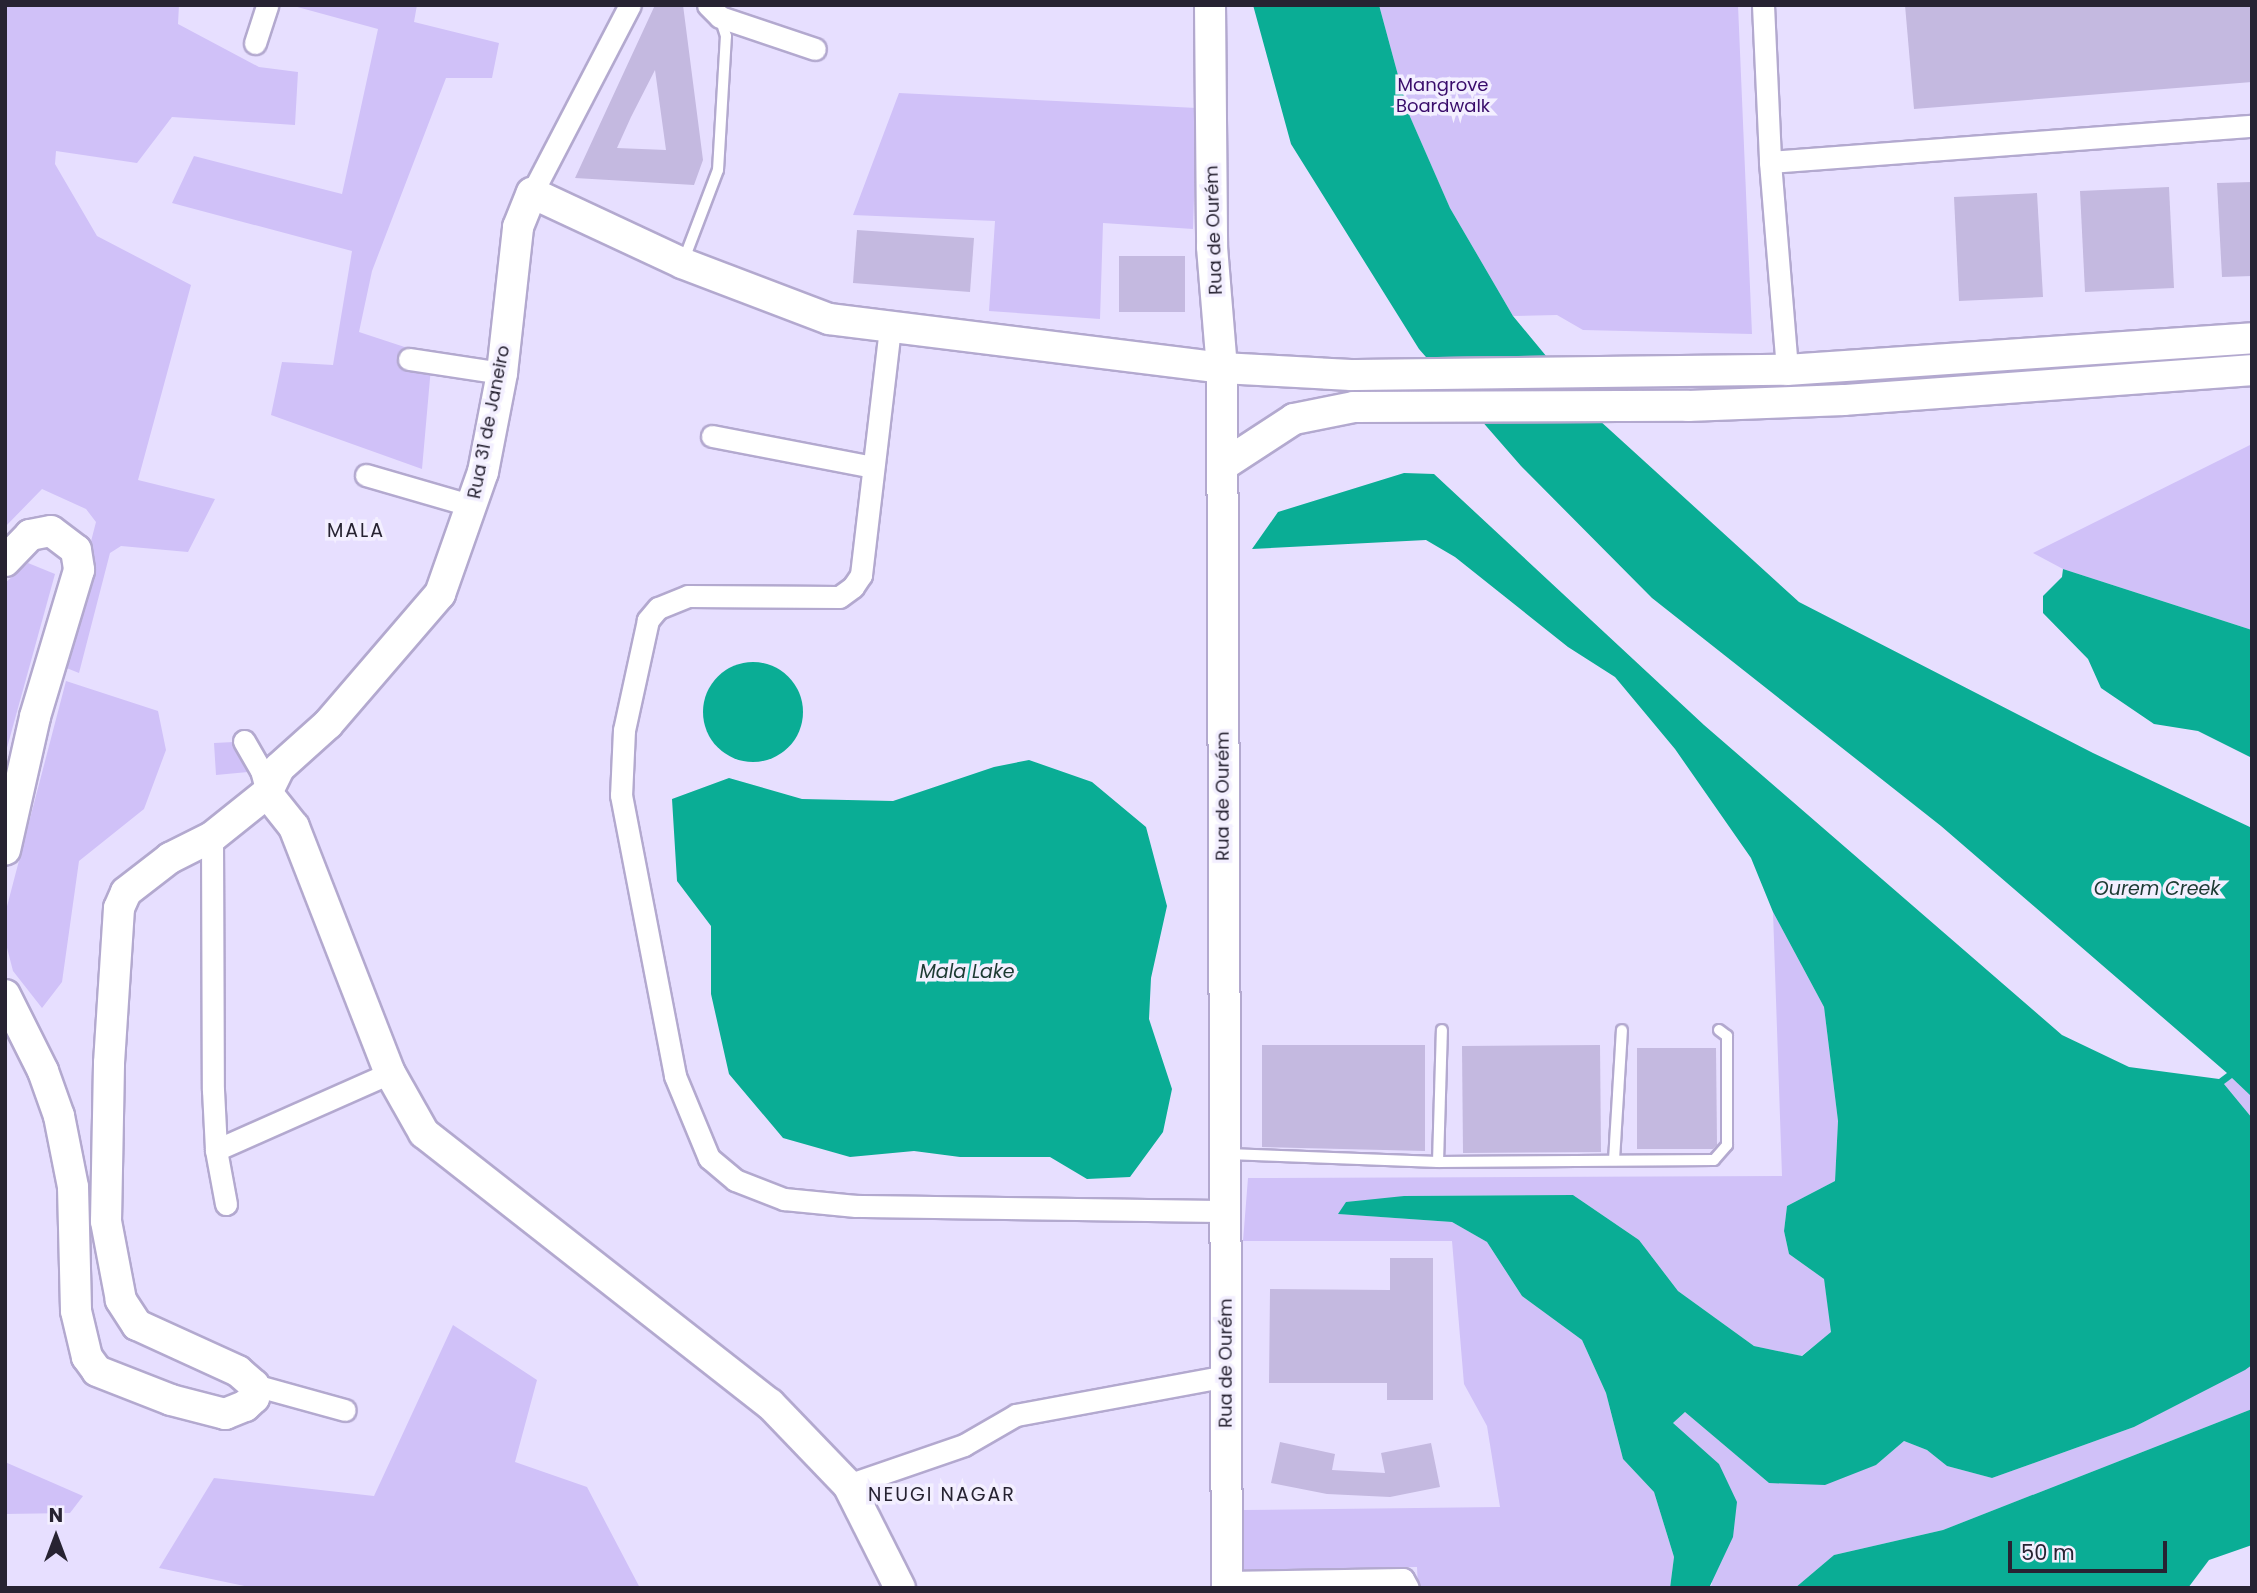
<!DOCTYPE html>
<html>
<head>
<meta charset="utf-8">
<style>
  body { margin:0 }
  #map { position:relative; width:2257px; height:1593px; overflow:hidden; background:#e7dfff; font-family:Poppins,sans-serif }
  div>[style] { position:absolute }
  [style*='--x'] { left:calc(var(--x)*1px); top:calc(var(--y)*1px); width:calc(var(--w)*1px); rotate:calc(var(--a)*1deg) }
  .green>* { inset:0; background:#d0c1f8 }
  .water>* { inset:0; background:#0aad95 }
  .round { border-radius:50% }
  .building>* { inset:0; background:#c4b9e0 }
  .roads { filter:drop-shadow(2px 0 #b3a9cf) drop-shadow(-2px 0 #b3a9cf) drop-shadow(0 2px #b3a9cf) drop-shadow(0 -2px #b3a9cf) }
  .lane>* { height:10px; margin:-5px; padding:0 5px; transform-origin:5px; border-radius:5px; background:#fff }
  .street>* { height:21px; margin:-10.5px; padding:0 10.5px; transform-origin:10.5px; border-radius:10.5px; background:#fff }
  .secondary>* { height:30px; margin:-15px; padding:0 15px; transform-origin:15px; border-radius:15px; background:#fff }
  span { translate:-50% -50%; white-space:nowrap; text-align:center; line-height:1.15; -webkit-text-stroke:7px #f3efff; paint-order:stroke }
  .park-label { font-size:18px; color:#390c6b }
  .street-label { font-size:18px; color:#272332 }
  .neighbourhood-label { font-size:19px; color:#272332; letter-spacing:2px }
  .water-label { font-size:19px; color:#1d3a33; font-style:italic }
  .frame { position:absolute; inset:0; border:7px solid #272332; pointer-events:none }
  .north { position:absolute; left:21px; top:1502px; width:70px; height:70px; -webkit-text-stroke:5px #f3efff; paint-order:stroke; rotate:0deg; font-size:19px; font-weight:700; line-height:28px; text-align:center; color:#272332 }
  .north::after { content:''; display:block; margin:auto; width:24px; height:32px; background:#272332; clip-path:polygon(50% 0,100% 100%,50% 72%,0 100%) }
  .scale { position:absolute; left:2008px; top:1541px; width:159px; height:32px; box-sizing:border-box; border:4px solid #272332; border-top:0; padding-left:9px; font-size:21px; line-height:24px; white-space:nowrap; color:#272332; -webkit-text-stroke:5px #f3efff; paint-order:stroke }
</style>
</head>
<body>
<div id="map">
  <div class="green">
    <div style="clip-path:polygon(5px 5px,179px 5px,178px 24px,259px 67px,298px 72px,295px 125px,172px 117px,137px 163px,56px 151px,55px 164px,97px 236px,191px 285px,138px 480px,215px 499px,188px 552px,121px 546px,110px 553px,79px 673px,59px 665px,96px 522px,86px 509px,42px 489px,5px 527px)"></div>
    <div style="clip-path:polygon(290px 5px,417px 5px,414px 22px,499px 43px,492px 78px,446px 78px,372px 271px,359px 332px,432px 356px,422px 469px,271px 415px,282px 362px,333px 365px,352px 251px,172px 203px,194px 156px,342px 194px,378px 29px)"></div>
    <div style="clip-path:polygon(1379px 5px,1738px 5px,1752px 334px,1583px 330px,1557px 315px,1513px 316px,1450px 208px,1408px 112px)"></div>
    <div style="clip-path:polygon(899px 93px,1197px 108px,1193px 229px,1103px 223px,1100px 319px,989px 311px,995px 221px,853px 215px)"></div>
    <div style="clip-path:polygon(2252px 444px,2252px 630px,2063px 569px,2033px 553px)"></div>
    <div style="clip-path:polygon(28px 563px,55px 574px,5px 755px,5px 583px)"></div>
    <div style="clip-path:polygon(66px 681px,158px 711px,166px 750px,144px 809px,79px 861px,62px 982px,42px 1008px,13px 971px,5px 940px,5px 914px)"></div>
    <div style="clip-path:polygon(234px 742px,248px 772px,216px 775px,214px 743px)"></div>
    <div style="clip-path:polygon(1773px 912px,1824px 1007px,1838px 1121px,1835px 1181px,1787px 1206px,1784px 1231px,1789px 1254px,1824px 1279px,1832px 1332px,1801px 1356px,1754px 1346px,1678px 1291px,1639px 1240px,1573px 1195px,1404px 1196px,1339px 1214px,1452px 1222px,1487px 1242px,1522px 1296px,1582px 1340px,1606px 1393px,1623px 1459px,1654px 1492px,1674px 1557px,1670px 1588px,1418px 1588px,1417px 1567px,1243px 1570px,1244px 1510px,1500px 1507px,1487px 1426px,1464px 1384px,1452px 1241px,1243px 1241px,1248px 1178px,1782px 1176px)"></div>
    <div style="clip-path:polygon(2231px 1077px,2252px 1097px,2252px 1118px,2224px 1084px)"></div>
    <div style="clip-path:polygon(453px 1325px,537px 1380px,515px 1462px,587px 1487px,640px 1588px,254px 1588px,159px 1568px,214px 1478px,374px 1496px)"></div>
    <div style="clip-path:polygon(2252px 1365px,2252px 1409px,1943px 1530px,1834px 1555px,1795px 1588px,1709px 1588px,1712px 1584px,1673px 1423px,1685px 1412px,1769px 1483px,1876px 1465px,1904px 1441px,1927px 1450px,1947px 1466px,1992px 1478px,2134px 1427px)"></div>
    <div style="clip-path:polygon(5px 1462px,83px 1496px,70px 1513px,5px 1514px)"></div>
  </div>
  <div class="water">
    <div style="clip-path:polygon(1253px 5px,1379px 5px,1408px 112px,1450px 208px,1513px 316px,1599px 420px,1799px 602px,2093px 753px,2252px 828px,2252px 1097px,2232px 1078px,2224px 1084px,2252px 1118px,2252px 1365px,2245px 1370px,2134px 1427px,1992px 1478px,1947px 1466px,1927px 1450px,1904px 1441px,1876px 1465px,1825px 1485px,1769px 1483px,1685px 1412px,1673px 1423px,1719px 1464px,1737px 1502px,1733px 1537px,1709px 1588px,1670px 1588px,1674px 1557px,1654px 1492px,1623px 1459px,1606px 1393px,1582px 1340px,1522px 1296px,1487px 1242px,1452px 1222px,1338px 1214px,1346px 1202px,1404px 1196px,1573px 1195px,1639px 1240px,1678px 1291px,1754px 1346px,1802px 1356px,1831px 1332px,1824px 1279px,1789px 1254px,1784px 1231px,1787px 1206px,1835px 1181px,1838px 1121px,1824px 1007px,1773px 912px,1751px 858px,1675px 749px,1615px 677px,1568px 647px,1455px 557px,1426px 540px,1252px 549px,1278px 512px,1404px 473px,1434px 474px,1704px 725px,2062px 1035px,2129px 1067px,2219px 1079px,2227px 1073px,1941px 826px,1652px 598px,1521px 466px,1419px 349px,1291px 144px)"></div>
    <div style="clip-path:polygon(2063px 569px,2252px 630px,2252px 758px,2198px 731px,2154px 724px,2101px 688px,2088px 659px,2043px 613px,2043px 596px,2062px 577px)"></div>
    <div class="round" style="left:703px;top:662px;width:100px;height:100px"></div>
    <div style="clip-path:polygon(1029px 760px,1092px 782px,1146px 827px,1167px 906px,1151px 978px,1149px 1019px,1172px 1089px,1163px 1132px,1130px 1177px,1087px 1179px,1050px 1157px,960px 1157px,914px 1151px,850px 1157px,783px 1138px,729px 1074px,711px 994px,711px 926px,677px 881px,672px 799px,729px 778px,802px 799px,893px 801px,994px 767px)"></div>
    <div style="clip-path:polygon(2252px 1409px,2252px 1545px,2209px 1560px,2188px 1588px,1795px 1588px,1834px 1555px,1943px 1530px)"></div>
  </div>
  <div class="building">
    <div style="clip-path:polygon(evenodd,655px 5px,683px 5px,703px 160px,694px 185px,575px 178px,655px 5px,655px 70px,666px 150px,617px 148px,631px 117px,655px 70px)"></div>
    <div style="clip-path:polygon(1905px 5px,2252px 5px,2252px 82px,1914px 109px)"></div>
    <div style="clip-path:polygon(2252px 182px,2252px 276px,2222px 277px,2217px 183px)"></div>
    <div style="clip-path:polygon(2169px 187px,2174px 288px,2085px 292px,2080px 191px)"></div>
    <div style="clip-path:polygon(2037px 193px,2043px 297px,1959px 301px,1954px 197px)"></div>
    <div style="clip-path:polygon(857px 230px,974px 238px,970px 292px,853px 283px)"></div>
    <div style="clip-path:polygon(1119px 256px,1185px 256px,1185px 312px,1119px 312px)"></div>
    <div style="clip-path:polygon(1262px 1045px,1425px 1045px,1425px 1151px,1262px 1147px)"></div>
    <div style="clip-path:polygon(1600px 1045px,1601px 1152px,1463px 1153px,1462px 1046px)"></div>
    <div style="clip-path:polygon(1637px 1048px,1716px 1048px,1717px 1145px,1713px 1149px,1637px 1149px)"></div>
    <div style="clip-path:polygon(1390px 1258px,1433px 1258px,1433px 1400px,1387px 1400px,1387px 1383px,1269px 1383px,1270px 1289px,1390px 1290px)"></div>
    <div style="clip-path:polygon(1280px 1442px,1335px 1454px,1332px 1470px,1385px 1473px,1381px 1453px,1431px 1443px,1440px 1487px,1390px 1497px,1327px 1494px,1271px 1483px)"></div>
  </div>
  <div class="roads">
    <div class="lane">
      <div style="--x:683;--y:262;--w:98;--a:-69.2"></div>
      <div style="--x:718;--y:170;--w:134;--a:-86.6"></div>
      <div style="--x:726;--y:36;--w:20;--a:-108"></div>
      <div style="--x:1228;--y:1154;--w:210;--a:2.2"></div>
      <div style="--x:1438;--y:1162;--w:276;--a:-0.4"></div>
      <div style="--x:1714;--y:1160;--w:20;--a:-49"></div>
      <div style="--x:1727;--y:1145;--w:109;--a:-90"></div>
      <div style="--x:1727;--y:1036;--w:10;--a:-143"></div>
      <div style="--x:1614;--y:1160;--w:130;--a:-86.5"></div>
      <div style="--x:1438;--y:1162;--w:132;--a:-88.3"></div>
    </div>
    <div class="street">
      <div style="--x:708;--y:5;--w:17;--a:45"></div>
      <div style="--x:720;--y:17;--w:100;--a:18.6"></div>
      <div style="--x:1763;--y:5;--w:157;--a:87.4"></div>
      <div style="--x:1770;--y:162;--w:209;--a:85.3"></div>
      <div style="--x:255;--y:43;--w:40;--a:-72"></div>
      <div style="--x:1770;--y:162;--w:483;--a:-4.3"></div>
      <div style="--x:532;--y:193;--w:212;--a:-62.5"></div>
      <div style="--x:890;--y:328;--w:249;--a:96.7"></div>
      <div style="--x:861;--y:575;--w:14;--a:124"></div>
      <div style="--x:853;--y:587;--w:17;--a:144"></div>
      <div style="--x:839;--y:597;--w:151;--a:-179.6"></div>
      <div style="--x:688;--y:596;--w:32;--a:158"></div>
      <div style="--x:658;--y:608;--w:16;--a:130"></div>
      <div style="--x:648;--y:620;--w:113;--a:102.3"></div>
      <div style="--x:624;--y:730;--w:65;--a:92.6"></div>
      <div style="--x:621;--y:795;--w:286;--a:79.1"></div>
      <div style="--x:675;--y:1076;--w:89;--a:67.5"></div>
      <div style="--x:709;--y:1158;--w:34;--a:40"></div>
      <div style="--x:735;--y:1180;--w:53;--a:21.2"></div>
      <div style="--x:784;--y:1199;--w:72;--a:5.6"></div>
      <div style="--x:856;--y:1206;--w:370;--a:0.8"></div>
      <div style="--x:409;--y:359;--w:94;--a:8.6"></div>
      <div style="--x:712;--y:436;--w:164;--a:10.9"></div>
      <div style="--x:366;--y:475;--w:111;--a:16.2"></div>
      <div style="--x:244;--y:741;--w:34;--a:60"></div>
      <div style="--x:261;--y:770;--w:24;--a:75"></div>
      <div style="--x:212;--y:837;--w:253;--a:89.8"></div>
      <div style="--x:213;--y:1090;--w:60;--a:87.1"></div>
      <div style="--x:216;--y:1150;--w:55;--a:79.5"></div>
      <div style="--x:216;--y:1150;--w:190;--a:-23.9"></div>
      <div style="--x:254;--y:1385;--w:94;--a:15.4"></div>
      <div style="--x:848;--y:1485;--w:123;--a:-19"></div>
      <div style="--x:964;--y:1445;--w:60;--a:-30"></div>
      <div style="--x:1016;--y:1415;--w:214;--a:-10.5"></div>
      <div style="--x:1227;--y:1582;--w:176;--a:-1"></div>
      <div style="--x:1403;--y:1579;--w:10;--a:61"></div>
    </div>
    <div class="secondary">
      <div style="--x:1210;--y:5;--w:242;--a:89.5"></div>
      <div style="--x:1212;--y:247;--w:121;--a:85.3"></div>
      <div style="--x:1222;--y:368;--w:1220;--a:89.77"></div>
      <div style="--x:1222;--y:466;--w:86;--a:-33.1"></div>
      <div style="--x:1294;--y:419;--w:61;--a:-11.3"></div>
      <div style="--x:1354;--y:407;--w:334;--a:-0.2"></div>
      <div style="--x:1688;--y:406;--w:156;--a:-2.2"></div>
      <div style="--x:1844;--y:400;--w:409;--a:-4.2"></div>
      <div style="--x:5;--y:561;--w:36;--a:-46"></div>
      <div style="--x:30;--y:535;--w:21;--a:-11"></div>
      <div style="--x:51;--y:531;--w:31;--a:37"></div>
      <div style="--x:76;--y:550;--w:20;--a:81"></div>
      <div style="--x:79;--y:570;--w:153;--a:106.7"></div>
      <div style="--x:35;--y:717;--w:136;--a:102.7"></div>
      <div style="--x:267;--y:793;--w:43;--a:51.5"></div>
      <div style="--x:294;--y:827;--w:264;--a:68.7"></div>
      <div style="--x:390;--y:1073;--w:69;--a:60.5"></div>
      <div style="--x:424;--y:1133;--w:439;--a:38.1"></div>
      <div style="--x:770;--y:1404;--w:112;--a:46.1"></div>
      <div style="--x:848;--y:1485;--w:115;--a:63.2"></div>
      <div style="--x:5;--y:995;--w:85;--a:63.4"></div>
      <div style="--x:43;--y:1071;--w:48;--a:70.4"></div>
      <div style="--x:59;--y:1116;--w:72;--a:78.8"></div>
      <div style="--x:73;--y:1187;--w:124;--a:88.6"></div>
      <div style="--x:76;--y:1311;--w:47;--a:76.6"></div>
      <div style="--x:87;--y:1357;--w:17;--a:54"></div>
      <div style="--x:97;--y:1371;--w:79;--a:21.4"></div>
      <div style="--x:171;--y:1400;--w:56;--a:14.5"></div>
      <div style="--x:225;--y:1414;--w:22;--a:-22"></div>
      <div style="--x:245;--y:1406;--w:12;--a:-42"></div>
      <div style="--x:254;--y:1398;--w:13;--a:-90"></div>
      <div style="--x:254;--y:1385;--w:21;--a:-139"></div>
      <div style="--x:238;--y:1371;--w:111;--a:-155.5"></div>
      <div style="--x:137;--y:1325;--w:30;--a:-123"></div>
      <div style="--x:121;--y:1300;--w:80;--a:-100.8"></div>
      <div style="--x:106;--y:1221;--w:158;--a:-88.9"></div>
      <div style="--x:109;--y:1063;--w:155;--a:-86.3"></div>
      <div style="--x:119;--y:908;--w:17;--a:-66"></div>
      <div style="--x:126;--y:892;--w:56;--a:-37.7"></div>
      <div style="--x:170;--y:858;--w:47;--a:-26.6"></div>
      <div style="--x:212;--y:837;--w:70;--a:-38.7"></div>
      <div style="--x:267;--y:793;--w:28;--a:-64"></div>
      <div style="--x:279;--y:768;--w:66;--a:-41.9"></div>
      <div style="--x:328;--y:724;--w:172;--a:-49.3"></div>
      <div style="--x:440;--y:594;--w:129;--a:-70.6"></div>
      <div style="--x:483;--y:472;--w:101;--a:-79.1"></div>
      <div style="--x:502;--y:373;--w:147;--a:-83.7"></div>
      <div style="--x:518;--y:227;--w:37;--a:-68"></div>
      <div style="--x:532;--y:193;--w:166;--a:25"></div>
      <div style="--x:682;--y:263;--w:157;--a:20.9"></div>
      <div style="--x:829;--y:319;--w:396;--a:7.1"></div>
      <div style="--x:1222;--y:368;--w:129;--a:3.1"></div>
      <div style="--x:1351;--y:375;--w:436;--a:-0.7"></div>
      <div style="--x:1787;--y:370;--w:466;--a:-3.9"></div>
    </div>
  </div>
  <div class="park-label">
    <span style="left:1443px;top:96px">Mangrove<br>Boardwalk</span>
  </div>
  <div class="street-label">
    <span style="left:1214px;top:230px;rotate:-92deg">Rua de Ourém</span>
    <span style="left:489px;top:422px;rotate:-79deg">Rua 31 de Janeiro</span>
    <span style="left:1223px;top:796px;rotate:-90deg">Rua de Ourém</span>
    <span style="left:1226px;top:1363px;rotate:-90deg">Rua de Ourém</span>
  </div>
  <div class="neighbourhood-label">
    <span style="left:356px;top:531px">MALA</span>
    <span style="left:942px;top:1495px">NEUGI NAGAR</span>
  </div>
  <div class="water-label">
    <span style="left:2157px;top:889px">Ourem Creek</span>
    <span style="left:967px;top:972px">Mala Lake</span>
  </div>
  <div class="frame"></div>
  <div class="north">N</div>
  <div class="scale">50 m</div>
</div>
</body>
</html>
